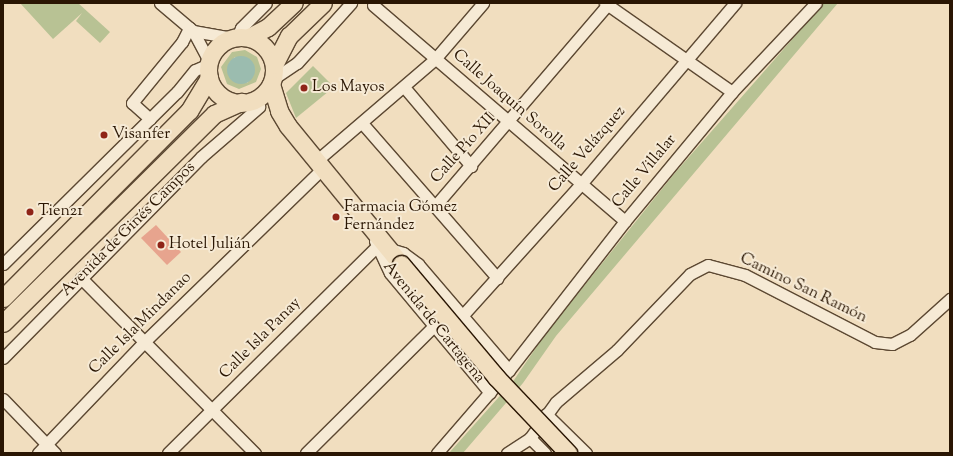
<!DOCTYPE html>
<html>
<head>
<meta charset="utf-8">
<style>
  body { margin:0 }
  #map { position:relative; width:953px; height:456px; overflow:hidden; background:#f1debf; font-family:"Sorts Mill Goudy",serif }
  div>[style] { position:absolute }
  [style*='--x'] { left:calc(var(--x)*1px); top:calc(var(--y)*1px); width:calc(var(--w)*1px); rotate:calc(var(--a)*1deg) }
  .green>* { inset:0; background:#b8c294 }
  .water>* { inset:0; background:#9bbcaf }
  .round { border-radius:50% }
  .building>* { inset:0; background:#e7a48e }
  .roads { filter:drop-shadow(1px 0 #5c4832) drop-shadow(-1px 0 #5c4832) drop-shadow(0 1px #5c4832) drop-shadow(0 -1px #5c4832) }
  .street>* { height:11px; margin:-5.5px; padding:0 5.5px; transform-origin:5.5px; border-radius:5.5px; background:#f6ead5 }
  .primary>* { height:17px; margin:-8.5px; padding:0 8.5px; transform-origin:8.5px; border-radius:8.5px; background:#f1debf }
  .primary>.ring { margin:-8.5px; padding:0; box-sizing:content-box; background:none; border:17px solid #f1debf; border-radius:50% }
  .bridges { filter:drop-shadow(1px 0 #2a1603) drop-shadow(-1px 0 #2a1603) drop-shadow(0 1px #2a1603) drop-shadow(0 -1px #2a1603) }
  .primary-bridge>* { height:17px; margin:-8.5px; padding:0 8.5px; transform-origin:8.5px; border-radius:8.5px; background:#f1debf }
  .dots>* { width:11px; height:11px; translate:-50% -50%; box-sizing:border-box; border:2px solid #f6ead5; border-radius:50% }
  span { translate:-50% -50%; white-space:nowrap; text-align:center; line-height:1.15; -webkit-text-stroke:4px #f6ead5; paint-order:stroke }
  .poi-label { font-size:16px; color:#2a1603 }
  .left { translate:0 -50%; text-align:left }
  .street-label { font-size:16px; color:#2a1603 }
  .frame { position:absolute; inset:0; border:4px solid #2a1603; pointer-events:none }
</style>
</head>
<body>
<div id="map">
  <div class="green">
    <div style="clip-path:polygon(20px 3px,78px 3px,110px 32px,100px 43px,76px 21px,82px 13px,53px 39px)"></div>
    <div style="clip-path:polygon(824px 3px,838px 3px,556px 336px,523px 383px,463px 453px,449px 453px,514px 380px,546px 333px,674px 174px)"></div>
    <div style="clip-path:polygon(evenodd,245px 50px,257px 57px,261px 69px,256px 82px,239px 89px,227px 84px,221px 67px,232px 52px,245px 50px,235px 57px,254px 67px,253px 76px,247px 83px,229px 63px,235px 57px)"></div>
    <div style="clip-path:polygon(313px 66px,334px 87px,296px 118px,286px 93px)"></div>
  </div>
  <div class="water">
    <div class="round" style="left:227px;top:56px;width:28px;height:28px"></div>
  </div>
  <div class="building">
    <div style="clip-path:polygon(156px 225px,181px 252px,167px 265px,141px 238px)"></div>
  </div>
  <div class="roads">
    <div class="street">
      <div style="--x:160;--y:3;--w:43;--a:40.3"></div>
      <div style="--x:193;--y:31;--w:34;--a:62"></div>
      <div style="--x:605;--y:3;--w:155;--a:35"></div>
      <div style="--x:373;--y:5;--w:332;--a:40.6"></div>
      <div style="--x:193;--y:31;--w:40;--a:10"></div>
      <div style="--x:237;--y:37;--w:10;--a:-66"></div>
      <div style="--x:241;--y:28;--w:35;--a:-45"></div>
      <div style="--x:273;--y:79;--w:29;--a:-34"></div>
      <div style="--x:297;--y:63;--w:81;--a:-48"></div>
      <div style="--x:404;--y:87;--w:104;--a:49.7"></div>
      <div style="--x:150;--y:119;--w:24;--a:-138"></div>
      <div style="--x:132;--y:103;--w:79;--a:-50.7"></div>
      <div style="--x:182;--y:42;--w:16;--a:-63"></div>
      <div style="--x:362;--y:123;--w:206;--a:48.9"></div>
      <div style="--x:315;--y:162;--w:158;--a:-40.6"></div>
      <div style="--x:435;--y:59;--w:74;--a:-49.4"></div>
      <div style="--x:435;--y:206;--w:267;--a:-49.4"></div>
      <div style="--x:375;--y:241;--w:35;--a:65"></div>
      <div style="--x:390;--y:273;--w:156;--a:50.2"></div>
      <div style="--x:390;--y:249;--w:14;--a:17"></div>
      <div style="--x:403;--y:253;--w:19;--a:36"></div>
      <div style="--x:418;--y:264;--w:140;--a:49.4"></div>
      <div style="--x:3;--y:264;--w:245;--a:-44.7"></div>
      <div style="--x:177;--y:92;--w:28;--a:-51"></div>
      <div style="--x:195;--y:70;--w:15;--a:-23"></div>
      <div style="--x:81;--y:278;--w:247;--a:45.2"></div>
      <div style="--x:462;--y:316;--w:178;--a:-48"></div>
      <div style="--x:581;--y:184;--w:238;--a:-49.6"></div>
      <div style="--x:3;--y:358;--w:282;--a:-45.4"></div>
      <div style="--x:201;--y:157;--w:77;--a:-40.8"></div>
      <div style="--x:3;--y:399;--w:75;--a:46.1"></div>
      <div style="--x:546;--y:414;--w:56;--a:44.3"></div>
      <div style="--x:530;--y:438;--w:21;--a:45"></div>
      <div style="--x:38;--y:453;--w:152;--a:-46.3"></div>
      <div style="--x:143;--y:343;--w:248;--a:-44.2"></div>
      <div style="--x:168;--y:453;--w:293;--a:-44.7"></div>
      <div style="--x:306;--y:453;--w:180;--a:-44.8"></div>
      <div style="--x:437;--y:453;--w:110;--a:-49.1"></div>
      <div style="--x:509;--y:370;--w:189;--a:-52.1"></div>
      <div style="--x:625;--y:221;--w:168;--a:-50.3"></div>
      <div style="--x:732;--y:92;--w:122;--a:-46.7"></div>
      <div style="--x:507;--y:453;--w:27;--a:-33"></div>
      <div style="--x:530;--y:438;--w:44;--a:-54.2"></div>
      <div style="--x:556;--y:402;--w:80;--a:-40.4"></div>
      <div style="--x:617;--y:350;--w:105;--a:-46.2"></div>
      <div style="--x:690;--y:274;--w:20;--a:-27"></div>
      <div style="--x:708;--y:265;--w:38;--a:15"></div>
      <div style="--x:745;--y:275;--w:146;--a:27.3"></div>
      <div style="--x:875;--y:342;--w:17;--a:7"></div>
      <div style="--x:892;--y:344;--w:20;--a:-27"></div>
      <div style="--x:910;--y:335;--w:54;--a:-42"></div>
    </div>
    <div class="primary">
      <div style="--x:249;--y:37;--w:21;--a:-28"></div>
      <div style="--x:268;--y:27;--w:35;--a:-43"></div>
      <div class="ring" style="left:208px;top:37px;width:49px;height:49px"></div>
      <div style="--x:274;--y:65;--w:33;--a:-63"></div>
      <div style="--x:289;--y:36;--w:47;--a:-44.1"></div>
      <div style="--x:271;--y:84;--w:28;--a:73"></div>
      <div style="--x:279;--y:111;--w:17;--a:59"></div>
      <div style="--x:288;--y:126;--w:178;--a:50.7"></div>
      <div style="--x:3;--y:298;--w:264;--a:-45.2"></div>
      <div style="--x:189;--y:111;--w:39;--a:-59"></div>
      <div style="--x:3;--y:323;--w:297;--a:-44.7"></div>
      <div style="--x:214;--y:114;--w:30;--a:-24"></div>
    </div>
  </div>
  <div class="bridges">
    <div class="primary-bridge">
      <div style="--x:401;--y:264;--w:148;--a:49.9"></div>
      <div style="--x:496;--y:377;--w:105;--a:46.5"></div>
    </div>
  </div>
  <div class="dots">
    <div style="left:304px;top:88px;background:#8f2418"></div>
    <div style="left:104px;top:135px;background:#8f2418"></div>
    <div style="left:30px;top:212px;background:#8f2418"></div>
    <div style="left:336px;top:217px;background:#8f2418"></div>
    <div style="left:161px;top:245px;background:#8f2418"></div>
  </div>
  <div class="poi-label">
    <span class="left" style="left:312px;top:88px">Los Mayos</span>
    <span class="left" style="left:112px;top:135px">Visanfer</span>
    <span class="left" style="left:344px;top:217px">Farmacia Gómez<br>Fernández</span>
    <span class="left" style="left:38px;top:212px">Tien21</span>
    <span class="left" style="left:169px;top:245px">Hotel Julián</span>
  </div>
  <div class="street-label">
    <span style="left:509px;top:101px;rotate:41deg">Calle Joaquín Sorolla</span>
    <span style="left:464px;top:149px;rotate:-48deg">Calle Pío XII</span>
    <span style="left:588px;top:150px;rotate:-49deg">Calle Velázquez</span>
    <span style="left:645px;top:172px;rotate:-50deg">Calle Villalar</span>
    <span style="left:129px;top:230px;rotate:-45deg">Avenida de Ginés Campos</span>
    <span style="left:803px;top:289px;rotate:26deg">Camino San Ramón</span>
    <span style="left:433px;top:323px;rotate:51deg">Avenida de Cartagena</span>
    <span style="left:141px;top:324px;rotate:-45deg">Calle Isla Mindanao</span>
    <span style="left:261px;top:339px;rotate:-45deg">Calle Isla Panay</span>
  </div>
  <div class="frame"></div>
</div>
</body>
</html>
